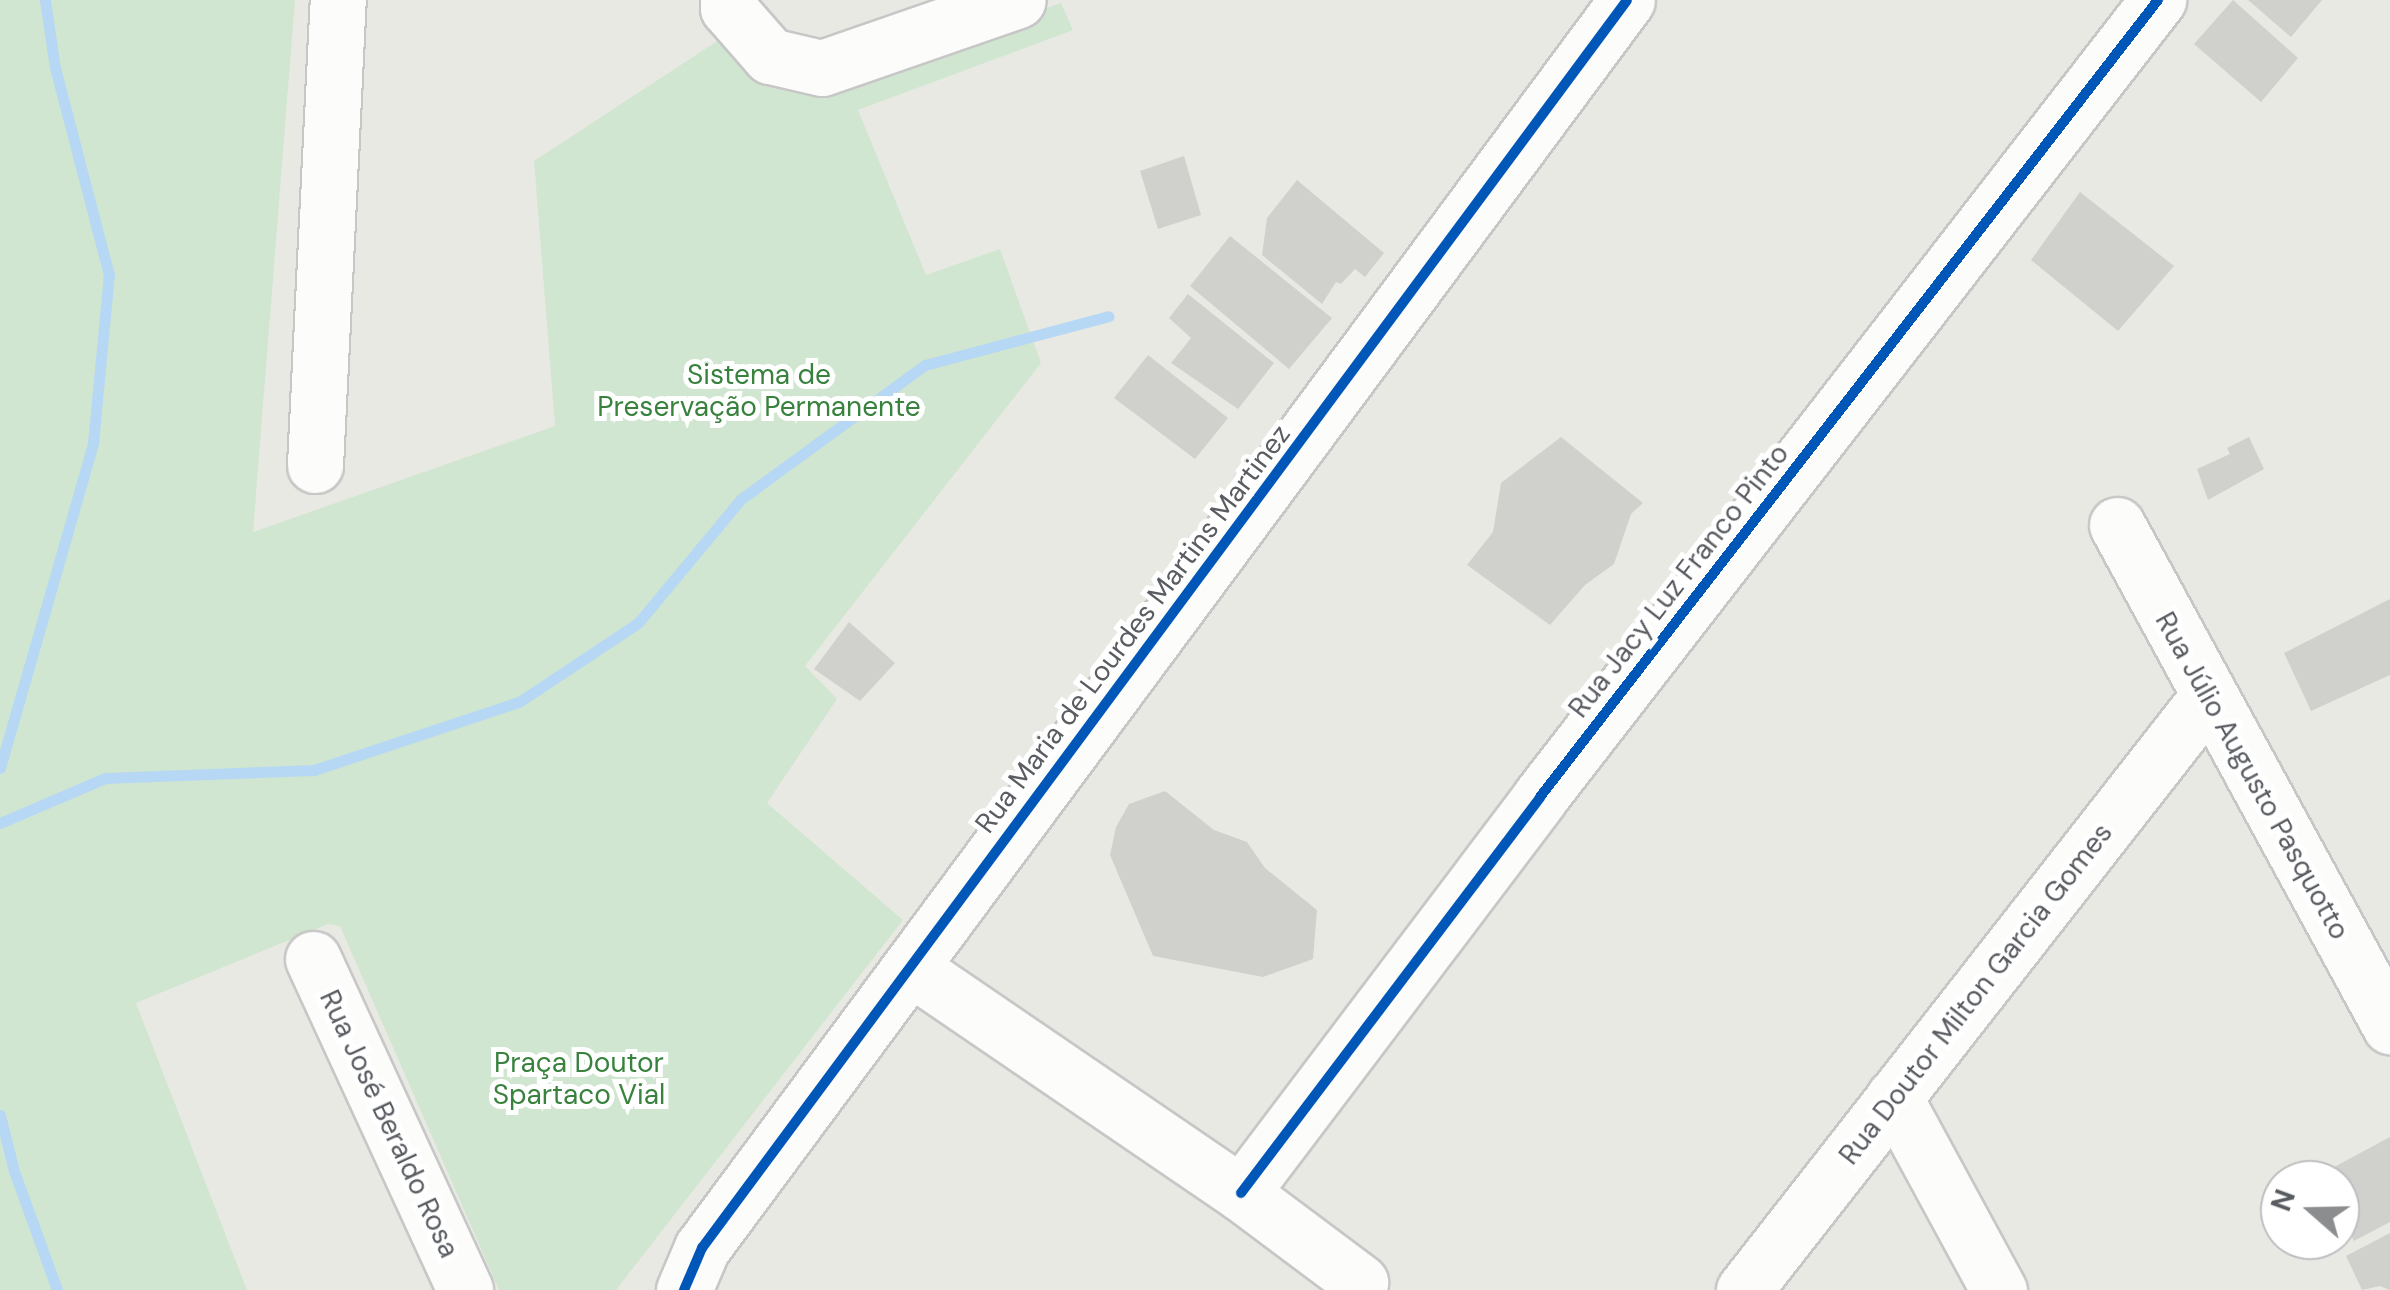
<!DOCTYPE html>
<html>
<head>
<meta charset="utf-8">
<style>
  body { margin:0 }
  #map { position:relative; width:2390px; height:1290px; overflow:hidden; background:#e9e9e4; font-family:"DM Sans",sans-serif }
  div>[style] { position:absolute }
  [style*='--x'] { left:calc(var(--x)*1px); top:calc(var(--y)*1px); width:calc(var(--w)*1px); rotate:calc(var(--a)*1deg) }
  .green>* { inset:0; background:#d1e6d0 }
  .stream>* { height:11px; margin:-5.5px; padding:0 5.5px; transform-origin:5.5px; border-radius:5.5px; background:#b7d8f4 }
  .building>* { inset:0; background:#d0d0cd }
  .roads { filter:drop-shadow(2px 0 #c6c7c6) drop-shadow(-2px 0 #c6c7c6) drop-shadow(0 2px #c6c7c6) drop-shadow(0 -2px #c6c7c6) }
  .minor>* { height:55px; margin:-27.5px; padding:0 27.5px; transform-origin:27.5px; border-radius:27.5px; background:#fcfcfb }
  .cycleway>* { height:10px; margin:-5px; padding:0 5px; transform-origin:5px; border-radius:5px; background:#0057b8 }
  span { translate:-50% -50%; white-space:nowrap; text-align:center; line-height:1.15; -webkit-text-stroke:10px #fff; paint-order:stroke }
  .park-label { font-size:28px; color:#38823e }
  .street-label { font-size:28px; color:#595c61 }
  .north { position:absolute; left:2260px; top:1160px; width:100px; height:100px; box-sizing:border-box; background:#fff; border:2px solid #bdbec0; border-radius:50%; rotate:290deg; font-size:28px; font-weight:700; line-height:40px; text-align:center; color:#595c61 }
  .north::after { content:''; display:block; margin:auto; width:35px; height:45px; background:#8b8d8f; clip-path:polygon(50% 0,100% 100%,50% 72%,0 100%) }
</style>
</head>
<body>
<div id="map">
  <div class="green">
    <div style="clip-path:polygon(0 0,295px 0,253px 532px,555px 426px,534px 161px,728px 34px,826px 87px,1061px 3px,1073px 30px,858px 110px,926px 275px,1000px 249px,1041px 363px,805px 666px,837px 699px,767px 803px,903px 920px,616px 1290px,499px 1290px,340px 926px,328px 924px,136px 1003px,247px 1290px,0 1290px)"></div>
  </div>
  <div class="stream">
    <div style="--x:0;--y:768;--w:338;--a:-74"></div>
    <div style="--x:93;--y:443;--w:169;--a:-84.6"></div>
    <div style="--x:109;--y:275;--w:214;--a:-104.6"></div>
    <div style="--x:55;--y:68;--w:69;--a:-98.4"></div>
    <div style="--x:0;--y:823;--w:114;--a:-23.2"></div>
    <div style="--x:105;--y:778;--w:209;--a:-2.2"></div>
    <div style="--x:314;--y:770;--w:216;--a:-18.4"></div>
    <div style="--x:519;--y:702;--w:143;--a:-33.6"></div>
    <div style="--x:638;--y:623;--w:161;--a:-50.3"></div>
    <div style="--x:741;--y:499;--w:228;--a:-36.1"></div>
    <div style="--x:925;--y:365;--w:190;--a:-14.9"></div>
    <div style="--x:0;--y:1115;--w:58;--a:76"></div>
    <div style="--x:14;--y:1171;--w:127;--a:70.1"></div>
  </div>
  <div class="building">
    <div style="clip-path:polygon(2233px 0,2298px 58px,2261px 102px,2194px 44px)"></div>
    <div style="clip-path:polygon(2248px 0,2322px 0,2291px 37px)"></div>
    <div style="clip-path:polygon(1184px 156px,1201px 215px,1158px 229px,1140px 171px)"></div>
    <div style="clip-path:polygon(1297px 180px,1384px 253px,1365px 277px,1355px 269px,1341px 284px,1336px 282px,1322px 304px,1262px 255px,1267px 218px)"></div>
    <div style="clip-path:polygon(2080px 192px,2174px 266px,2118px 331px,2031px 260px)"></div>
    <div style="clip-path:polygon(1230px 236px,1332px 318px,1289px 369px,1190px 286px)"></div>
    <div style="clip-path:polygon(1188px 294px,1274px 363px,1238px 409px,1171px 363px,1191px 338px,1169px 318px)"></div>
    <div style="clip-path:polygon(1148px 355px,1228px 418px,1195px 459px,1114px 398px)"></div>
    <div style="clip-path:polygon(1561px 437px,1643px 503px,1631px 514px,1614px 564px,1585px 585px,1550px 625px,1467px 565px,1493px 532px,1501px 483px)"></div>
    <div style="clip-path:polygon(2249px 437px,2264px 469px,2208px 500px,2197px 469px,2230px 454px,2227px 448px)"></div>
    <div style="clip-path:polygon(2390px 599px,2390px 675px,2311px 711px,2284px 653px)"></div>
    <div style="clip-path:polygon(849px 622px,895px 663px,860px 701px,814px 669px)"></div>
    <div style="clip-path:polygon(1165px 791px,1214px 830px,1247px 842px,1265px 868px,1317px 910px,1313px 959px,1263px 977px,1153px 956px,1110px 855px,1116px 827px,1129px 804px)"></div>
    <div style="clip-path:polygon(2390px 1137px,2390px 1222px,2354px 1241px,2340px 1211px,2340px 1180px,2310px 1180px)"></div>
    <div style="clip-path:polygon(2390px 1233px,2390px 1290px,2380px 1286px,2362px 1290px,2346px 1256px)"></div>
  </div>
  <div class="roads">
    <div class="minor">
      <div style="--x:728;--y:0;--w:8;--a:90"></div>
      <div style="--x:728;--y:8;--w:64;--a:48.8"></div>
      <div style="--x:770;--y:56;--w:53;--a:13"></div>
      <div style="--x:822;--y:68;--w:207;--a:-19.1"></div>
      <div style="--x:315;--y:465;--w:466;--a:-87.2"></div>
      <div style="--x:2117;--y:525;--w:571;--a:61.41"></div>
      <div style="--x:313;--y:959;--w:364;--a:65.3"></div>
      <div style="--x:911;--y:968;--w:399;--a:34.3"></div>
      <div style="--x:1241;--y:1193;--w:149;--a:36.8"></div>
      <div style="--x:1894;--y:1097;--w:220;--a:61.5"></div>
      <div style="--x:1241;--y:1193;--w:496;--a:-52.9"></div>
      <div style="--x:1540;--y:797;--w:1009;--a:-52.21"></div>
      <div style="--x:684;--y:1290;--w:46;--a:-66.8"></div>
      <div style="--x:702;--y:1248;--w:1553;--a:-53.45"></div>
      <div style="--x:1744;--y:1290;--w:752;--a:-51.97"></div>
    </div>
  </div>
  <div class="cycleway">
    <div style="--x:1241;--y:1193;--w:496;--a:-52.9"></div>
    <div style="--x:1540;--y:797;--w:1009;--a:-52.21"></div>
    <div style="--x:684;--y:1290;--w:46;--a:-66.8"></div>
    <div style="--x:702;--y:1248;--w:1553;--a:-53.45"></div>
  </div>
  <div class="park-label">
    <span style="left:759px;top:391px">Sistema de<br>Preservação Permanente</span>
    <span style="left:579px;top:1079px">Praça Doutor<br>Spartaco Vial</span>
  </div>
  <div class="street-label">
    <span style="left:1679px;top:581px;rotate:-52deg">Rua Jacy Luz Franco Pinto</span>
    <span style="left:1133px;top:629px;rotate:-53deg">Rua Maria de Lourdes Martins Martinez</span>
    <span style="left:2252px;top:776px;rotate:61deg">Rua Júlio Augusto Pasquotto</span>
    <span style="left:1976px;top:994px;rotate:-52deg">Rua Doutor Milton Garcia Gomes</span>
    <span style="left:389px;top:1124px;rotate:65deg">Rua José Beraldo Rosa</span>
  </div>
  <div class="north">N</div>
</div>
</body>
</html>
